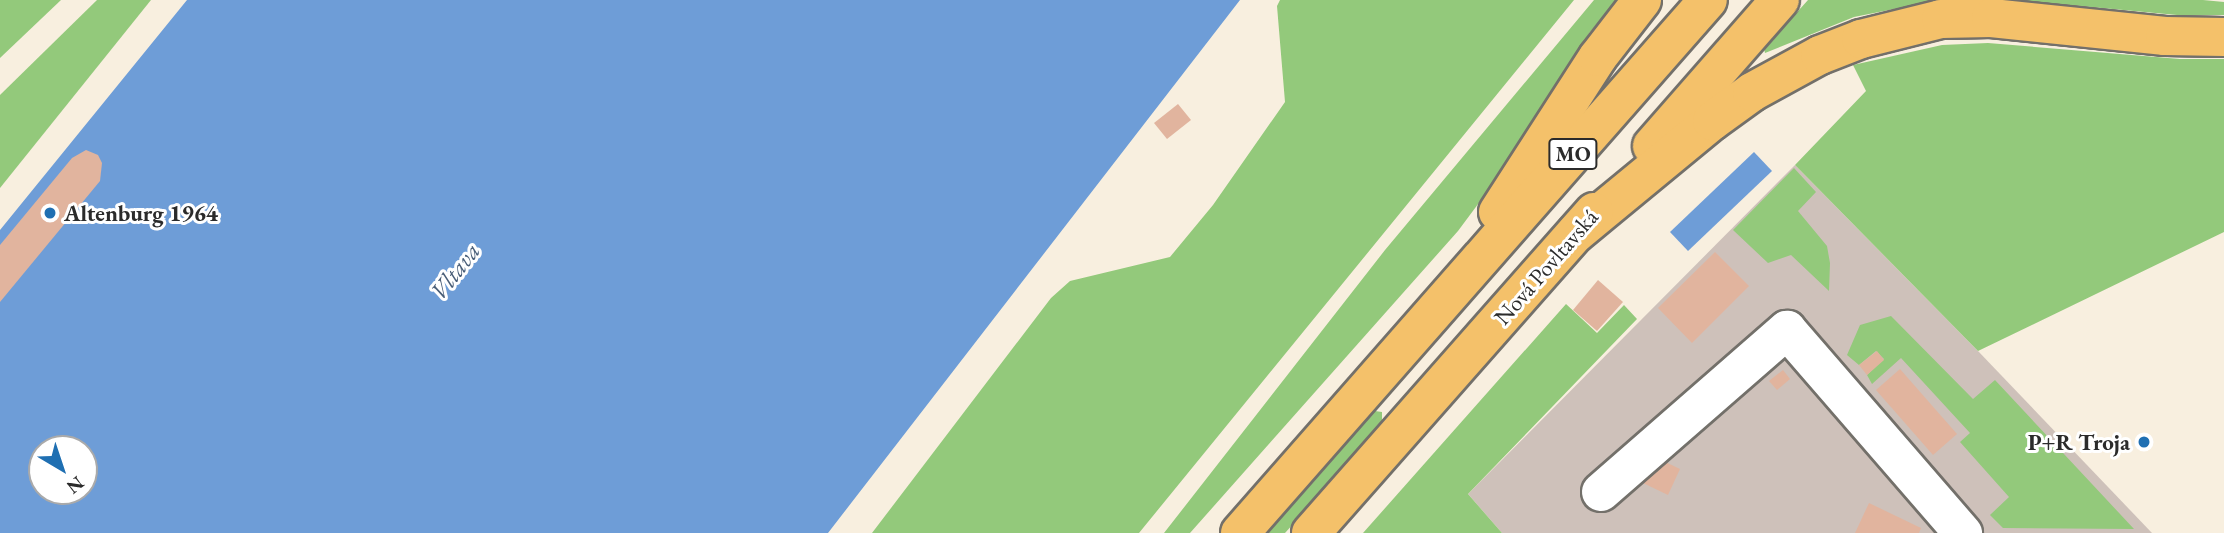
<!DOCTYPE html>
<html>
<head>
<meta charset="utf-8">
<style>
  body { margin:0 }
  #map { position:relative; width:2224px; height:533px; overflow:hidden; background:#f8efdf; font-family:"EB Garamond",serif }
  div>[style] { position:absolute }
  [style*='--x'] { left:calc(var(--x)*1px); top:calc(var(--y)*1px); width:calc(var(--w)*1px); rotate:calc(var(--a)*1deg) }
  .industrial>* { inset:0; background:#cec1ba }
  .green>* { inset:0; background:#93c97b }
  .water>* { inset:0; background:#6e9dd7 }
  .building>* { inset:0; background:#e1b49e }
  .roads { filter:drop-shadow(2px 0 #73706a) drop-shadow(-2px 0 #73706a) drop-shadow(0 2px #73706a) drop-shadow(0 -2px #73706a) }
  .minor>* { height:38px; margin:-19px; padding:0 19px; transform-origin:19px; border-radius:19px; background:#fff }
  .highway>* { height:38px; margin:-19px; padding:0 19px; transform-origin:19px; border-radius:19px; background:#f4c16a }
  .dots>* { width:19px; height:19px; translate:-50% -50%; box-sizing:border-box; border:4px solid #fff; border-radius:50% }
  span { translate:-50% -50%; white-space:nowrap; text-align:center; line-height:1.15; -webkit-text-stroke:6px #fff; paint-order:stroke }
  .shield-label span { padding:2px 5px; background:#fff; border:2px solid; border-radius:5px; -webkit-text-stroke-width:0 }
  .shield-label { font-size:21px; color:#2b2b2b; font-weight:700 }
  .poi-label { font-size:23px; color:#2b2b2b; font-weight:700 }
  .left { translate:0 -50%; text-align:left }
  .right { translate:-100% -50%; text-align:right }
  .street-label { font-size:23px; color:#2b2b2b }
  .water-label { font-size:24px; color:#495e78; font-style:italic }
  .north { position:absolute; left:28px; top:435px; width:70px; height:70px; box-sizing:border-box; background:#fff; border:2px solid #aaa; border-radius:50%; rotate:141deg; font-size:19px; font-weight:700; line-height:28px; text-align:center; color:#2b2b2b }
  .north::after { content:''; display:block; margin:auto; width:24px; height:32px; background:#1f6fb2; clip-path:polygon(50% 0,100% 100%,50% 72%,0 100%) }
</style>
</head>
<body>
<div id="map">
  <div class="industrial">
    <div style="clip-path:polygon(1795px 165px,1978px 351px,2152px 533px,1502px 533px,1468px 494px)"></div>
  </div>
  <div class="green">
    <div style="clip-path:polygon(0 0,61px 0,0 58px)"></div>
    <div style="clip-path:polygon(97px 0,151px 0,0 188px,0 95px)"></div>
    <div style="clip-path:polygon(1280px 0,1574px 0,1139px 533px,872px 533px,1051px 298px,1070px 281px,1170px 257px,1213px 205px,1285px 102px,1277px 6px)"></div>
    <div style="clip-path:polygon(1594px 0,1618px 0,1590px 32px,1516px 153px,1458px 231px,1190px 533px,1164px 533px,1385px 250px)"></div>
    <div style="clip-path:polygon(1808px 0,1939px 0,1854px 17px,1765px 53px,1764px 49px)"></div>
    <div style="clip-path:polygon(2017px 0,2203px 0,2224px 2px,2224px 15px,2177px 15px)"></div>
    <div style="clip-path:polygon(1988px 43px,2180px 59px,2224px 59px,2224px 232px,1978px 351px,1795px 165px,1866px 91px,1853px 65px,1942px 45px)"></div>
    <div style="clip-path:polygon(1794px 168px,1816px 192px,1798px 211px,1827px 246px,1830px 263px,1829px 291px,1791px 255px,1768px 263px,1733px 230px)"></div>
    <div style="clip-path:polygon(1566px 304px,1597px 333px,1624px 305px,1637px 319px,1468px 494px,1502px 533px,1363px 533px)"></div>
    <div style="clip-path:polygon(1891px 316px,1973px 399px,1995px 380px,2134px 529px,2003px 528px,1990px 515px,2009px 497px,1960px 442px,1970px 433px,1901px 358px,1872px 384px,1867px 375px,1884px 359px,1876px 351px,1859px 365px,1847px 355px,1860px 325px)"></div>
    <div style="clip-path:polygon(1375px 411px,1382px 412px,1382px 421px,1303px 513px,1285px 533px,1268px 533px)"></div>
  </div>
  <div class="water">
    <div style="clip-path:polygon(evenodd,187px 0,1240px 0,828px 533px,0 533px,0 230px,187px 0,42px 449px,84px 449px,84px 491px,42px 491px,42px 449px)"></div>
    <div style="clip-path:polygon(1754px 152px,1772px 171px,1688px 251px,1670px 232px)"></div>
  </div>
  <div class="building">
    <div style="clip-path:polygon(1178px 104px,1191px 120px,1167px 139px,1154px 123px)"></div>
    <div style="clip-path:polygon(86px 150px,98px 155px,102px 163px,100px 181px,0 302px,0 245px,72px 158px)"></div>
    <div style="clip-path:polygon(1715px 252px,1749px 286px,1692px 343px,1658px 308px)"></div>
    <div style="clip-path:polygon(1598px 280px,1623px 302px,1597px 331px,1573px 310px)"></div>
    <div style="clip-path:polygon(1877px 351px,1884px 360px,1867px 375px,1859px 365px)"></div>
    <div style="clip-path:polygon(1900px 369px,1957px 434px,1933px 455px,1876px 390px)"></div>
    <div style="clip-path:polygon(1783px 370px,1790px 379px,1777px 390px,1769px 381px)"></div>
    <div style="clip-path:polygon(1655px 457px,1680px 469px,1668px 495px,1643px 483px)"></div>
    <div style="clip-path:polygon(1869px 503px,1921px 528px,1919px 533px,1855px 533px)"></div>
  </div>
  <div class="roads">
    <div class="minor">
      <div style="--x:1601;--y:492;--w:247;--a:-41.1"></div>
      <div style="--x:1787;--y:330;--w:269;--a:49.1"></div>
    </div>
    <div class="highway">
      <div style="--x:1652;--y:146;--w:194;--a:-48.8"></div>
      <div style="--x:1498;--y:212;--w:184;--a:-57.2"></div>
      <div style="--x:1598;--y:57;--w:72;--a:-52.3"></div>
      <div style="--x:1576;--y:233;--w:176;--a:-39.5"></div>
      <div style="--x:1712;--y:121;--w:49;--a:-35.9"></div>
      <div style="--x:1752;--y:92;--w:77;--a:-28.6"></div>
      <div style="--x:1820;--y:55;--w:44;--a:-21.3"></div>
      <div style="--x:1861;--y:39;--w:82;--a:-14"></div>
      <div style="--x:1941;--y:19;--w:50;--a:-1.1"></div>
      <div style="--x:1991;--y:18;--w:175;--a:5.9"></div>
      <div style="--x:2165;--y:36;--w:59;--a:1"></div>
      <div style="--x:1240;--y:533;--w:709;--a:-48.72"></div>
      <div style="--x:1311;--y:533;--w:428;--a:-48.6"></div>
    </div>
  </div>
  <div class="dots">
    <div style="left:50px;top:213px;background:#1f6fb2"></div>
    <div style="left:2144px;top:442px;background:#1f6fb2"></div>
  </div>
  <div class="shield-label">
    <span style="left:1573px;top:154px">MO</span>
  </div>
  <div class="poi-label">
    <span class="left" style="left:64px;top:213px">Altenburg 1964</span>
    <span class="right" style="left:2130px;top:442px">P+R Troja</span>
  </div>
  <div class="street-label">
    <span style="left:1546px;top:267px;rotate:-49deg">Nová Povltavská</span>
  </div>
  <div class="water-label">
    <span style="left:455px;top:271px;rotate:-52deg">Vltava</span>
  </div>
  <div class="north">N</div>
</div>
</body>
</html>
